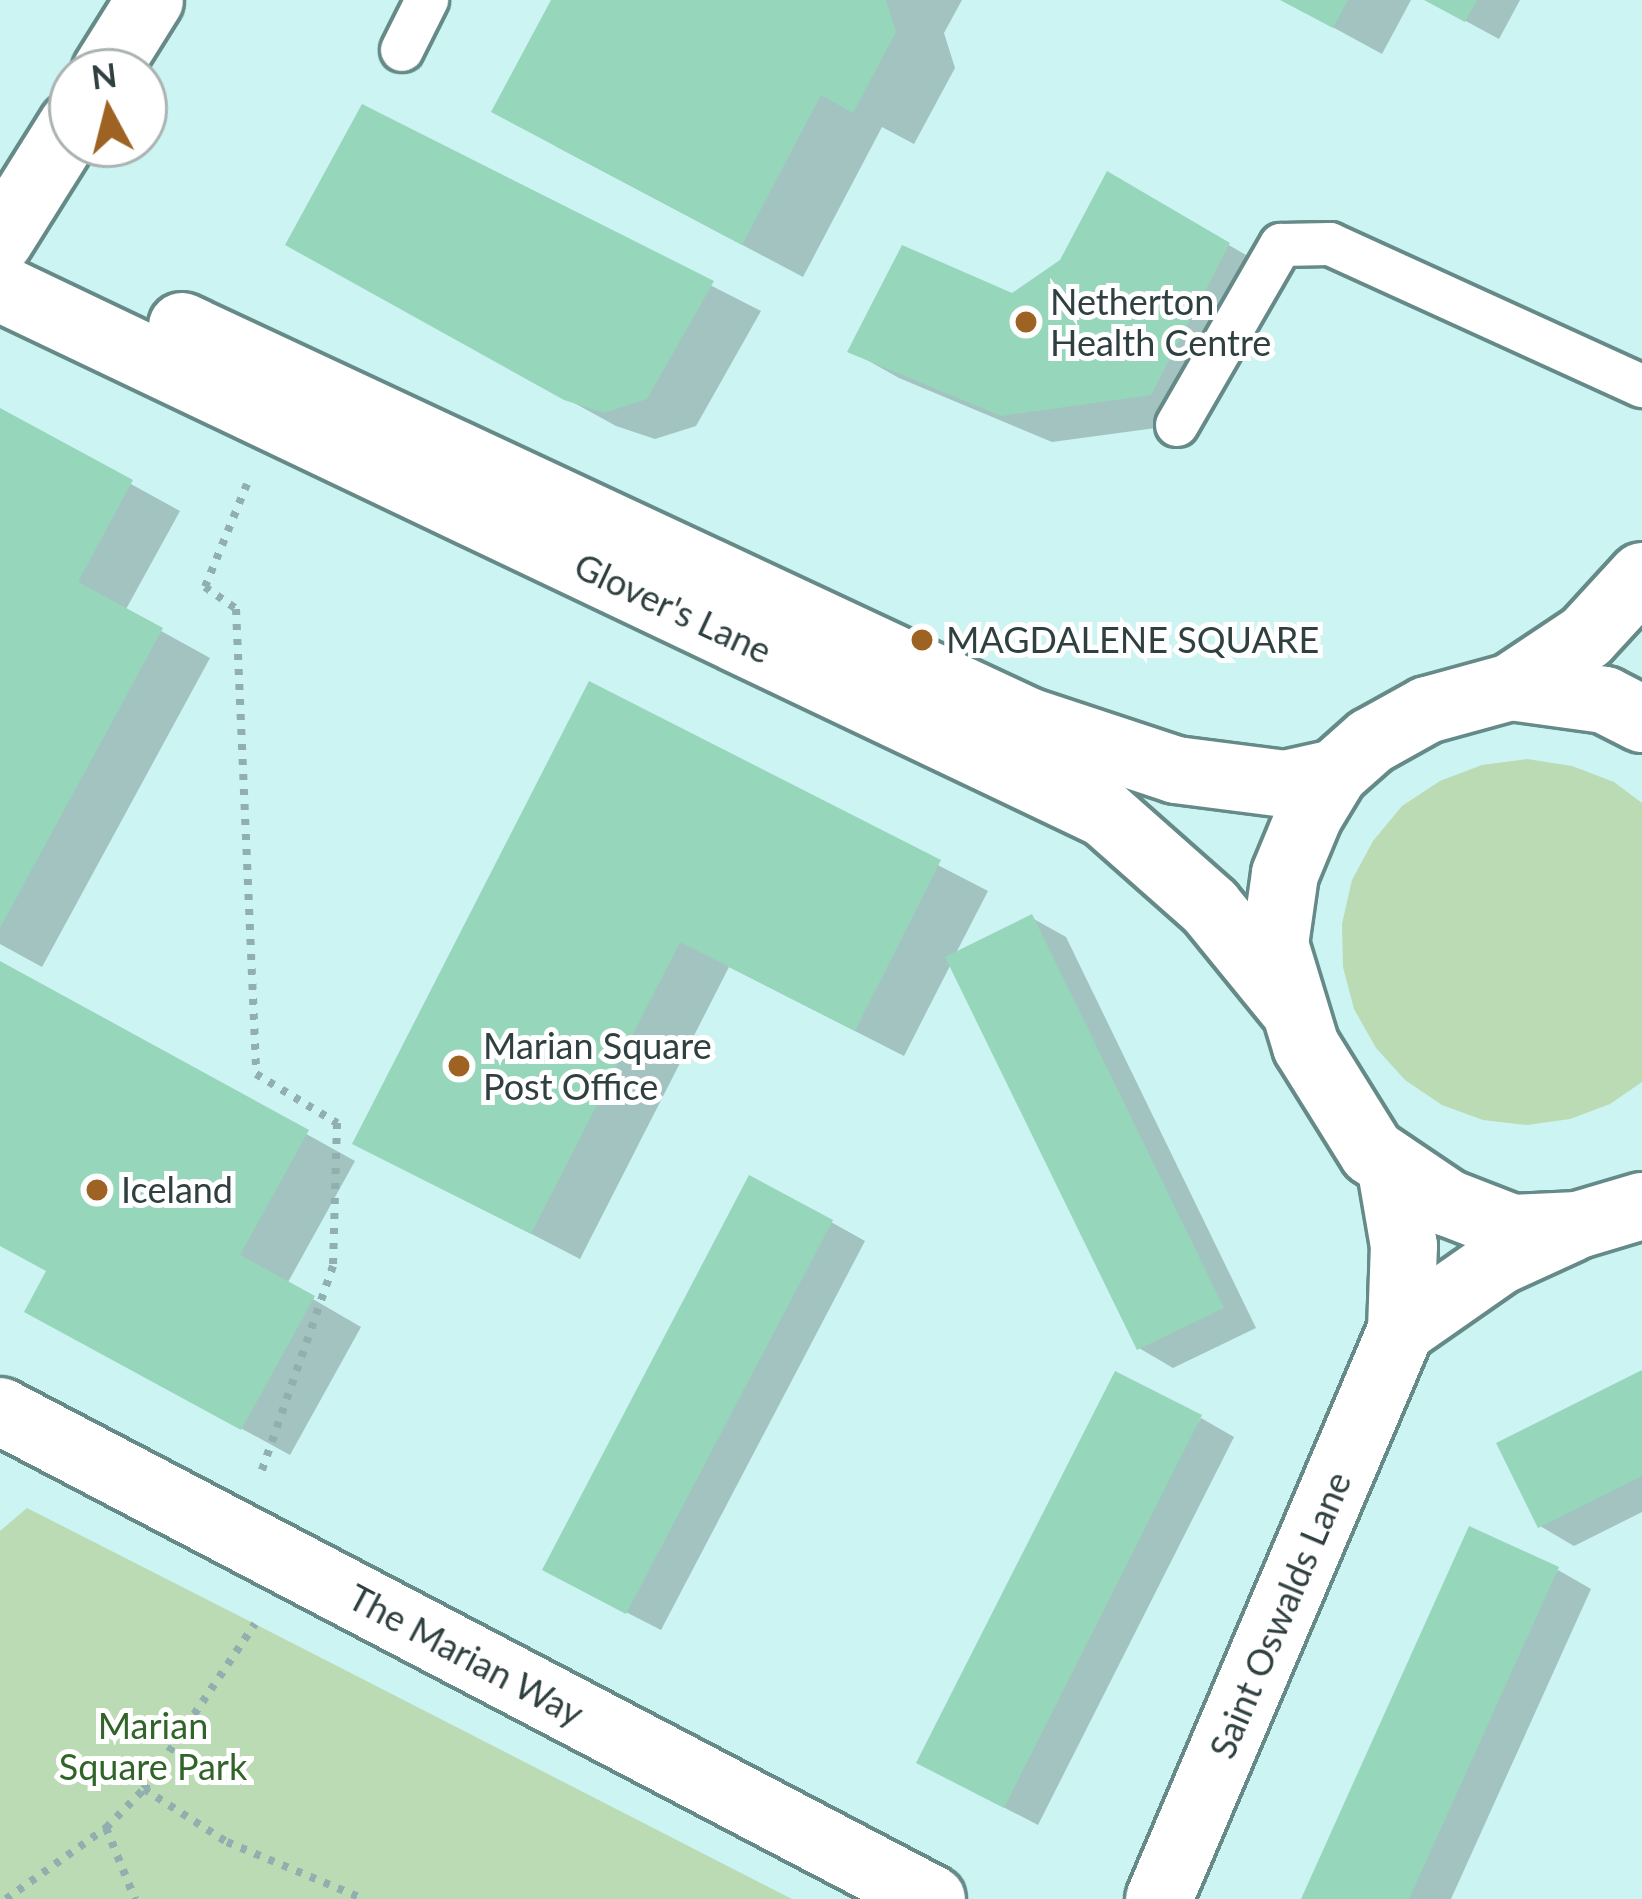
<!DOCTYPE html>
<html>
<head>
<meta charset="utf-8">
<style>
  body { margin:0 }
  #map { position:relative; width:1642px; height:1899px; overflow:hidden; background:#ccf4f2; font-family:Lato,sans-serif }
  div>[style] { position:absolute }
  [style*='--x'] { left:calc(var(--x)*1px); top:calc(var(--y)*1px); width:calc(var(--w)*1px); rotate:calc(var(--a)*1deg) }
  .green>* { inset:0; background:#badbb4 }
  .shadow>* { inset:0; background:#0003 }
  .building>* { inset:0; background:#96d6bb }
  .path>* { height:8px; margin-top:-4px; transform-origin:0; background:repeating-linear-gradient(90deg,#91afae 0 6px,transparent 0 15px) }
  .roads { filter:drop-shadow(3px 0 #658a88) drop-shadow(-3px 0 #658a88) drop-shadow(0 3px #658a88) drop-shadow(0 -3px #658a88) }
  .service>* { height:42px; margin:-21px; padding:0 21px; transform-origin:21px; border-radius:21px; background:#fff }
  .minor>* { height:66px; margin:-33px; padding:0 33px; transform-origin:33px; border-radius:33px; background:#fff }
  .tertiary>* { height:66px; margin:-33px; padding:0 33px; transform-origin:33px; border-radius:33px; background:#fff }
  .dots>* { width:33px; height:33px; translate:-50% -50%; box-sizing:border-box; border:6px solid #fff; border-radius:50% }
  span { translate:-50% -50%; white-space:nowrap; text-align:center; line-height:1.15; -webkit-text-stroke:10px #fff; paint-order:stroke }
  .poi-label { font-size:36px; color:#304040 }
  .left { translate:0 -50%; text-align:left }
  .street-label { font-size:36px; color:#304040 }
  .park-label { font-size:36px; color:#316429 }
  .north { position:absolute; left:48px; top:48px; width:120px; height:120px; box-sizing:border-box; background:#fff; border:3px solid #acb3b3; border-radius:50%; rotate:353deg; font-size:33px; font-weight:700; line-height:48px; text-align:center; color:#304040 }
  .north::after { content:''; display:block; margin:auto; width:42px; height:54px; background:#9e6323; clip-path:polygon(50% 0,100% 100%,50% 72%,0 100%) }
</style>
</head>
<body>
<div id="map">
  <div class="green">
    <div style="clip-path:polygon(1527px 759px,1572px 766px,1614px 782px,1642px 803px,1642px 1082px,1610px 1104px,1570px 1119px,1527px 1125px,1483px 1120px,1442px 1105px,1405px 1080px,1376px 1048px,1354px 1009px,1343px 967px,1342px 924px,1352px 880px,1373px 841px,1402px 806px,1440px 781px,1482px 765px)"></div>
    <div style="clip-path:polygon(27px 1508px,255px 1624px,792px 1899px,0 1899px,0 1531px)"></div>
  </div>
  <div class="shadow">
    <div style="clip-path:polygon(554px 0,962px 0,944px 33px,955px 68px,914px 144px,882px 127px,803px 277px,555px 146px)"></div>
    <div style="clip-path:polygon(1283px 0,1411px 0,1382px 54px)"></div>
    <div style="clip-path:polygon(1427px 0,1520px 0,1499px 39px)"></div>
    <div style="clip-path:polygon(363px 108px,761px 311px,696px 426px,655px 439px,616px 426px,337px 272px)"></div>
    <div style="clip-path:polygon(1108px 175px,1277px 273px,1200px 422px,1052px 442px,899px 378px,851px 351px,1012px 296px,1062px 262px)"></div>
    <div style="clip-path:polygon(0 412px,180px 511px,125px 611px,210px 658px,42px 967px,0 944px)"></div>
    <div style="clip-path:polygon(590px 685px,988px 891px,955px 955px,1032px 918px,1066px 937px,1256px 1328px,1173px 1368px,1139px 1348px,952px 962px,904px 1056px,729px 967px,580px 1259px,356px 1143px)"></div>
    <div style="clip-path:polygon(0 964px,355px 1161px,287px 1284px,361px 1327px,290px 1455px,76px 1338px,50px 1271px,0 1244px)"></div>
    <div style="clip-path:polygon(831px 1222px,865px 1241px,661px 1630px,579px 1588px)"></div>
    <div style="clip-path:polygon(1642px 1374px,1642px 1512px,1574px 1546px,1540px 1526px)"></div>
    <div style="clip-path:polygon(1201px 1418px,1234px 1437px,1038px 1825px,953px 1781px)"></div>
    <div style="clip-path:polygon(1558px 1570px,1591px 1589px,1451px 1899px,1305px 1899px)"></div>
  </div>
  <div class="building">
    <div style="clip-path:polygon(551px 0,886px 0,896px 32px,853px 113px,821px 95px,742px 245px,491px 112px)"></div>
    <div style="clip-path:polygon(1280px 0,1348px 0,1333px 28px)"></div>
    <div style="clip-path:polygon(1424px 0,1477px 0,1465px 22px)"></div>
    <div style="clip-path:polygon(362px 104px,714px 281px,647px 399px,604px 413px,564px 400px,285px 245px)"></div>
    <div style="clip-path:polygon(1107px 171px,1230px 243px,1151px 395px,1001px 416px,847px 352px,902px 245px,1012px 293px,1060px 260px)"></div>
    <div style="clip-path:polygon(0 408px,133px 480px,78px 582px,163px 628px,0 928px)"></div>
    <div style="clip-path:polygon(589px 681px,941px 860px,855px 1031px,680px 942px,531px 1234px,352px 1144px)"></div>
    <div style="clip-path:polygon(1032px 914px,1224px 1308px,1137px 1350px,945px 957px)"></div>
    <div style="clip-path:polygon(0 961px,309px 1130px,240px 1255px,315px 1296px,241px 1430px,24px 1312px,46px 1271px,0 1246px)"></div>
    <div style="clip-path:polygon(749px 1175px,833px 1220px,626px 1614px,542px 1570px)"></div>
    <div style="clip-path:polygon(1642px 1370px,1642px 1476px,1538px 1528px,1496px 1443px)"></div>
    <div style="clip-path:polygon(1115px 1371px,1202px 1415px,1004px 1808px,916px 1763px)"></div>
    <div style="clip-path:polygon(1469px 1526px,1559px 1567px,1409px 1899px,1301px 1899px)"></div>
  </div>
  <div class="path">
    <div style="--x:247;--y:484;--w:111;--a:112.2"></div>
    <div style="--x:205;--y:587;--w:38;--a:35"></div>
    <div style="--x:236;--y:609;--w:465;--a:87.5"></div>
    <div style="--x:256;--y:1074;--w:95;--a:31.2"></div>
    <div style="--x:337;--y:1123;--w:143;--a:91.6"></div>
    <div style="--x:333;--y:1266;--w:219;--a:109.2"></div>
    <div style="--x:144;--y:1789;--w:98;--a:32.6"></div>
    <div style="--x:227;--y:1842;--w:148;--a:22.6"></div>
    <div style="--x:106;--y:1828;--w:77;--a:67.8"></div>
    <div style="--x:6;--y:1899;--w:123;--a:-35.4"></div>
    <div style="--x:106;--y:1828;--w:54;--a:-45.7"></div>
    <div style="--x:144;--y:1789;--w:199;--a:-56.1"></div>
  </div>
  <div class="roads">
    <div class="service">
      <div style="--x:402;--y:50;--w:56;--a:-63.4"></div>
      <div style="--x:1177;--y:425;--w:208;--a:-60"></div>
      <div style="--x:1281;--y:245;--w:49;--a:-1.2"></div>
      <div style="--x:1330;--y:244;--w:343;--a:24.5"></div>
    </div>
    <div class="minor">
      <div style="--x:105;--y:72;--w:85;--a:-58"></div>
      <div style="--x:0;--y:240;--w:136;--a:-57.9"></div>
      <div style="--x:0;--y:1411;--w:1052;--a:27.64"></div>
    </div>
    <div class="tertiary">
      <div style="--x:0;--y:288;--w:1224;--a:25.46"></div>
      <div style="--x:1105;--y:814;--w:140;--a:41.5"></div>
      <div style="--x:1210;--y:907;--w:127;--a:50.8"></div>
      <div style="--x:182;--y:326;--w:934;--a:25.03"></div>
      <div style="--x:1028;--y:721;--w:156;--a:18.3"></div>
      <div style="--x:1176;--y:770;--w:110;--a:7.3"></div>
      <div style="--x:1285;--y:784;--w:51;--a:-12.4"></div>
      <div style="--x:1511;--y:687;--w:90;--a:-33.7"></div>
      <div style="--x:1586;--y:637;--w:83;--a:-47.4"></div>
      <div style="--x:1642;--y:719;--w:42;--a:-152.8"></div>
      <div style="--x:1605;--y:700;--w:95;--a:-172.1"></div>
      <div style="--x:1511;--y:687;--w:87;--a:164.7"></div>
      <div style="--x:1427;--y:710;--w:64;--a:151"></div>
      <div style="--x:1371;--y:741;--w:48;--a:138.4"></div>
      <div style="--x:1335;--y:773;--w:50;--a:121.2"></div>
      <div style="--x:1309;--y:816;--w:63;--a:112.5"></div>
      <div style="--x:1285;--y:874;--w:71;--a:98.1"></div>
      <div style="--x:1275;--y:944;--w:107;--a:73.1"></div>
      <div style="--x:1306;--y:1046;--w:125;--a:58.1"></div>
      <div style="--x:1372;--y:1152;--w:92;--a:33.9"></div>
      <div style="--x:1448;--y:1203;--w:69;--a:21.3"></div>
      <div style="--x:1512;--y:1228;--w:66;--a:-2.6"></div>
      <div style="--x:1578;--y:1225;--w:67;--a:-16.5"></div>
      <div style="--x:1401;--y:1330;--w:121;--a:-34.9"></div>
      <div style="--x:1500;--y:1261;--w:77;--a:-24.6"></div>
      <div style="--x:1159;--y:1899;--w:618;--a:-66.96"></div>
      <div style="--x:1401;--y:1330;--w:84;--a:-88"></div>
      <div style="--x:1404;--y:1246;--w:83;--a:-99.7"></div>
    </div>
  </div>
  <div class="dots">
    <div style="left:1026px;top:322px;background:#9e6323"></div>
    <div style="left:922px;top:640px;background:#9e6323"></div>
    <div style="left:459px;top:1066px;background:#9e6323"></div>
    <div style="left:97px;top:1190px;background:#9e6323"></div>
  </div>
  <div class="poi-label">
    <span class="left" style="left:1050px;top:322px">Netherton<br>Health Centre</span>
    <span class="left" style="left:946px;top:640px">MAGDALENE SQUARE</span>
    <span class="left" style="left:483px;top:1066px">Marian Square<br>Post Office</span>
    <span class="left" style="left:121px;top:1190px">Iceland</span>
  </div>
  <div class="street-label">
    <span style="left:673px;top:608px;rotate:25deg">Glover's Lane</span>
    <span style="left:1280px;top:1615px;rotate:-67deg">Saint Oswalds Lane</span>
    <span style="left:466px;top:1655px;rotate:28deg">The Marian Way</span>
  </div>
  <div class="park-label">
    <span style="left:153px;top:1746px">Marian<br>Square Park</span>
  </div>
  <div class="north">N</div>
</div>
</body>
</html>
